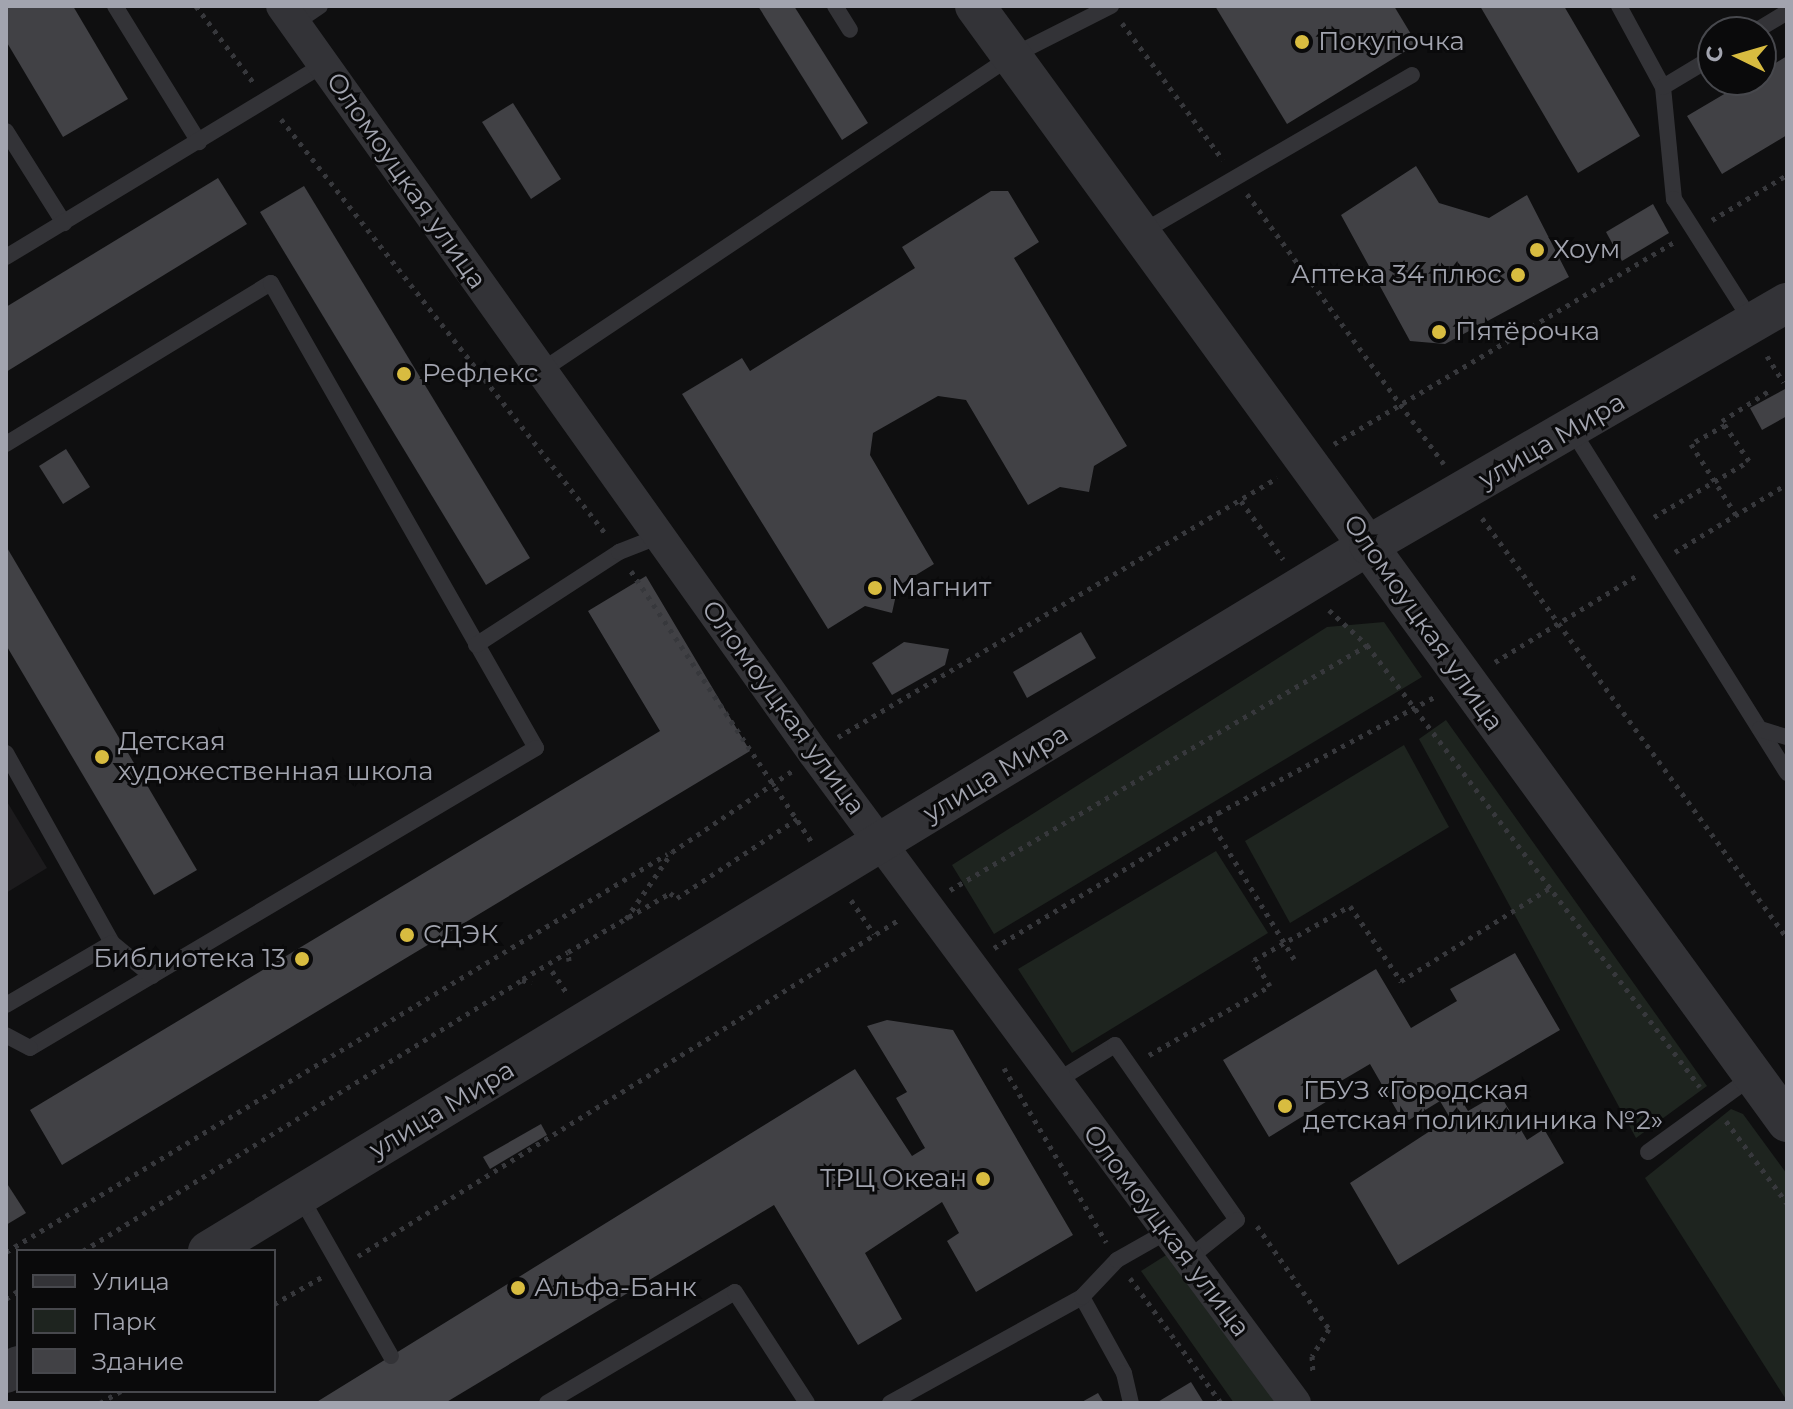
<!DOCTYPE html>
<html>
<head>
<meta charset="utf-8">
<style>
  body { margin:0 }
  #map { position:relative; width:1793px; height:1409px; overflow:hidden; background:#0f0f10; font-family:Montserrat,sans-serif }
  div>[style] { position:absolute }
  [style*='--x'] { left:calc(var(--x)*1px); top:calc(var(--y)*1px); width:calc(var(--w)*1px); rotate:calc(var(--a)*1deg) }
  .built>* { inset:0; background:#1c1b1d }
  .green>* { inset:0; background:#1e241f }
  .building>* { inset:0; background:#414145 }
  .path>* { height:5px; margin-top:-2.5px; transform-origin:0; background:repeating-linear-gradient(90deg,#37383c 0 4px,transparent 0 10px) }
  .service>* { height:16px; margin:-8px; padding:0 8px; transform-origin:8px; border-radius:8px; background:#333337 }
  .minor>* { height:32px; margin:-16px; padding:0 16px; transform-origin:16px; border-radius:16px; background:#333337 }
  .tertiary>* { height:40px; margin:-20px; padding:0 20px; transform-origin:20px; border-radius:20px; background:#333337 }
  .dots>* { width:22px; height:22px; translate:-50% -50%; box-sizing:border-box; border:4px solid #0a0a0b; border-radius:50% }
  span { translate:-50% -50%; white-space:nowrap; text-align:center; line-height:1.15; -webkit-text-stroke:6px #0a0a0b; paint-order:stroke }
  .poi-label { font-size:26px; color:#a2a4af }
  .left { translate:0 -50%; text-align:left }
  .right { translate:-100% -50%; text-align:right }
  .street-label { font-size:26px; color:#a2a4af }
  .frame { position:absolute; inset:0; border:8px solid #a2a4af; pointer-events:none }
  .legend { position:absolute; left:16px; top:1249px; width:260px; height:144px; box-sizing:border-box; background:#0a0a0b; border:2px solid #47484d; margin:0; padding:10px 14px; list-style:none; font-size:24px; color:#a2a4af }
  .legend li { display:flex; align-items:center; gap:16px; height:40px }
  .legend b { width:40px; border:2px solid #47484d }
  .north { position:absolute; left:1697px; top:16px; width:80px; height:80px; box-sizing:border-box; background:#0a0a0b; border:2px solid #47484d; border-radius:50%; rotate:275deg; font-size:22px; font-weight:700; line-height:32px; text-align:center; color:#a2a4af }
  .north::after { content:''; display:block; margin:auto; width:28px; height:36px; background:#d8bc40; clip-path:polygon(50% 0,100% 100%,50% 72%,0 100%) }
</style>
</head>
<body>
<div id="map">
  <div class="built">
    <div style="clip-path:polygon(6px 800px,47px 868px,6px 893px)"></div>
  </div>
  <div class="green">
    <div style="clip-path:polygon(1384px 622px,1422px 677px,994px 934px,952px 865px,1327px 627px)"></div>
    <div style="clip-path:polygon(1446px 720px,1707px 1086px,1636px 1138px,1419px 739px)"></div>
    <div style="clip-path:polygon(1404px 745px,1449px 827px,1290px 923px,1245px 841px)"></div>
    <div style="clip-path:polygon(1216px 851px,1268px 933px,1072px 1053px,1018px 969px)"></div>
    <div style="clip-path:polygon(1731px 1109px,1743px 1114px,1787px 1174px,1787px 1401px,1645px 1178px)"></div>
    <div style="clip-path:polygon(1171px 1252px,1280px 1403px,1234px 1403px,1141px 1271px)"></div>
  </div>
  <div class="building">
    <div style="clip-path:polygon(6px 6px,73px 6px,128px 99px,63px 137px,6px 41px)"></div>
    <div style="clip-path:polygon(758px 6px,794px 6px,868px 123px,842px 140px)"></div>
    <div style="clip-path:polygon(1215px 6px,1394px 6px,1417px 44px,1287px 124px)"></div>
    <div style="clip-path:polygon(1480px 6px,1564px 6px,1640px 136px,1578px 173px)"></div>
    <div style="clip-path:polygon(1787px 56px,1787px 135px,1722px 174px,1687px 116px,1748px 80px,1761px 80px,1761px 72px)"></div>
    <div style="clip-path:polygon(513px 103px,561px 179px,531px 199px,482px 122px)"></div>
    <div style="clip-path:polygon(1416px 166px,1439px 203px,1489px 218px,1527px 195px,1569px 277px,1445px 344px,1410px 341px,1341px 215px)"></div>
    <div style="clip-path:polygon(218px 178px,247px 224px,6px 372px,6px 307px)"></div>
    <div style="clip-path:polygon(304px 186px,530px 558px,486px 585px,260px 212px)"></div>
    <div style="clip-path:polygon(991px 191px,1008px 191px,1039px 242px,1014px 258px,1127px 446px,1094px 466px,1089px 492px,1060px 487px,1028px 505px,966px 400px,938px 396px,873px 433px,870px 455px,934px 564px,898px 586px,892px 613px,865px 606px,828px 629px,682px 394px,742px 358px,750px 371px,915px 268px,902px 247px)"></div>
    <div style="clip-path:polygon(1653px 204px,1669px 233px,1622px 261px,1606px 232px)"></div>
    <div style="clip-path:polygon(1787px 388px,1787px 416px,1762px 430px,1750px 408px)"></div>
    <div style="clip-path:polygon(66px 449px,90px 487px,63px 504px,39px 466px)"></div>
    <div style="clip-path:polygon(6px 546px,197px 870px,154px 895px,6px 645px)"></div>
    <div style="clip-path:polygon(646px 576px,750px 751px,62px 1165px,30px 1110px,660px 731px,588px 611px)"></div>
    <div style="clip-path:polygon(1081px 632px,1096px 658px,1027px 698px,1013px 672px)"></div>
    <div style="clip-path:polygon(904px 642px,949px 649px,945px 665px,892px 695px,872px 663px)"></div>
    <div style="clip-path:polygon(1515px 953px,1560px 1030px,1456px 1091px,1468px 1111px,1499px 1093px,1527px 1140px,1544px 1129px,1564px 1163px,1398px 1265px,1350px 1183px,1450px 1118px,1440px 1101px,1404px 1123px,1370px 1064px,1324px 1091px,1329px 1100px,1269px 1137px,1223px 1060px,1376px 969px,1411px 1028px,1457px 1001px,1450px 989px)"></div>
    <div style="clip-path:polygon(887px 1020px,953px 1030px,1073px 1235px,976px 1292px,947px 1241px,959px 1233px,942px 1202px,865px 1253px,902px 1319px,858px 1345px,774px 1205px,445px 1403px,315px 1403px,855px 1069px,912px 1156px,925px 1148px,896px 1098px,907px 1092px,867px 1026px)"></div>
    <div style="clip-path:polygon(541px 1124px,547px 1135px,490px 1169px,483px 1157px)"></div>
    <div style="clip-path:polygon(6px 1182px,26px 1213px,6px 1225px)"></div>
    <div style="clip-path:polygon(1191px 1382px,1204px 1403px,1156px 1403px)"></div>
    <div style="clip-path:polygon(1098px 1393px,1104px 1403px,1080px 1403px)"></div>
  </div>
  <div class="path">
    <div style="--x:196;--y:6;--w:95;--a:53.1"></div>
    <div style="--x:1122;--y:23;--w:170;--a:53.6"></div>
    <div style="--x:281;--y:119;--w:526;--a:51.95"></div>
    <div style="--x:1247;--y:194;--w:334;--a:53.9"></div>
    <div style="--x:1712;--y:220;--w:87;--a:-31"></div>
    <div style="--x:1767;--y:356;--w:31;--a:58"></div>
    <div style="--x:1725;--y:425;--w:39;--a:151"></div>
    <div style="--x:1691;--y:444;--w:84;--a:57.6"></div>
    <div style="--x:1334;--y:444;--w:398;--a:-30.7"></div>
    <div style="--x:1241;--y:501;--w:72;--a:54.1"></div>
    <div style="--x:1654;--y:517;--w:110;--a:-30.5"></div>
    <div style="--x:1749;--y:461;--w:48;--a:-124"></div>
    <div style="--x:1722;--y:421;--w:59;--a:-32.6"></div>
    <div style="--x:1482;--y:518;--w:519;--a:54.01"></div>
    <div style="--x:1675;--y:552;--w:131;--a:-31.3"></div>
    <div style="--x:631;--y:571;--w:329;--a:56.3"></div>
    <div style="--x:1329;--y:610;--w:52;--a:42.6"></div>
    <div style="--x:1495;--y:662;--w:165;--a:-31.4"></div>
    <div style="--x:838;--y:737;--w:510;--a:-30.54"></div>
    <div style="--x:1209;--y:819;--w:164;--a:58.7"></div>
    <div style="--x:950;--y:890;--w:484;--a:-30.4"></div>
    <div style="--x:1367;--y:645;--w:553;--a:53.01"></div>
    <div style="--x:851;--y:900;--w:41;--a:55.9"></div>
    <div style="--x:626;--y:919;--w:81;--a:-55.5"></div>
    <div style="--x:672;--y:852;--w:145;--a:-34"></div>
    <div style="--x:994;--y:948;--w:262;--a:-31.1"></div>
    <div style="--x:1218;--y:813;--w:245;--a:-28.2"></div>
    <div style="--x:569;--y:961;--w:9;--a:-96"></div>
    <div style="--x:568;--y:952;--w:118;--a:-30"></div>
    <div style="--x:670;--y:893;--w:9;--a:36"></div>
    <div style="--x:677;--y:898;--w:144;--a:-33.4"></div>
    <div style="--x:552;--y:971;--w:27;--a:56"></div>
    <div style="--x:523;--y:979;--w:52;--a:-31"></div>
    <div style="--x:1149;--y:1055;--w:139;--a:-29.7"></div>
    <div style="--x:1270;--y:986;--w:31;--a:-122"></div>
    <div style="--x:1254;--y:960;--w:110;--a:-29.4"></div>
    <div style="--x:1350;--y:906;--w:91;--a:55.8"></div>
    <div style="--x:1401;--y:981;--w:176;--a:-32"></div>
    <div style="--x:1004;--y:1068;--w:202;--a:59.6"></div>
    <div style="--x:1726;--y:1121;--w:102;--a:53.4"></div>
    <div style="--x:1257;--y:1226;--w:126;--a:55"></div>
    <div style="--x:1329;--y:1329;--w:32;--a:122"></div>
    <div style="--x:1312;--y:1356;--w:17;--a:87"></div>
    <div style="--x:83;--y:1251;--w:516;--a:-31.69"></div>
    <div style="--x:522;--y:980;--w:10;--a:17"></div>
    <div style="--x:6;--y:1252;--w:772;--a:-31.05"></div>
    <div style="--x:358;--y:1256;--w:638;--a:-31.87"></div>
    <div style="--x:1130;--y:1278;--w:155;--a:53.9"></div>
    <div style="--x:6;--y:1299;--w:14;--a:-34"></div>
    <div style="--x:274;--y:1304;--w:55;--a:-29.4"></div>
    <div style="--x:100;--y:1403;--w:24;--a:-30"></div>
  </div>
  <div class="service">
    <div style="--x:115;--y:6;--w:160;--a:58.3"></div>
    <div style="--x:835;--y:6;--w:28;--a:58"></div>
    <div style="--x:1619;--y:6;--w:92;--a:61.5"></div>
    <div style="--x:1663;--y:87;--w:113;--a:84.4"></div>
    <div style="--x:1674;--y:199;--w:146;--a:57.6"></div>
    <div style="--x:295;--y:23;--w:30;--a:-34"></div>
    <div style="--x:1754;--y:32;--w:39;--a:-31"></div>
    <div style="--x:1663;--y:87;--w:58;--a:-31"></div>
    <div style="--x:6;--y:131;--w:109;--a:57.8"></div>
    <div style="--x:1144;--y:231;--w:310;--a:-30.2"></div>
    <div style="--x:6;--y:257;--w:373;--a:-31.2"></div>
    <div style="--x:538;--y:373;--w:570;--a:-33.77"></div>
    <div style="--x:1012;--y:56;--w:111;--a:-26.8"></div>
    <div style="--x:1572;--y:430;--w:405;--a:57.9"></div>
    <div style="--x:6;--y:444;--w:310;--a:-31.3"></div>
    <div style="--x:271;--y:283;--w:535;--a:60.32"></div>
    <div style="--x:536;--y:748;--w:588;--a:149.34"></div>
    <div style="--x:30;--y:1048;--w:27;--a:-152"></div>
    <div style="--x:476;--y:645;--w:171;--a:-33"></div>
    <div style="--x:619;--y:552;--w:41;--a:-21.5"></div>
    <div style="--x:1760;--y:729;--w:28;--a:17"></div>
    <div style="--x:6;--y:753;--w:218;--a:60.8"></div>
    <div style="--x:112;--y:943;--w:123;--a:149.7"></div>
    <div style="--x:112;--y:943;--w:52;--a:39.5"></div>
    <div style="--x:1055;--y:1082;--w:70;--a:-31.7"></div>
    <div style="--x:1115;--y:1045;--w:213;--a:55.1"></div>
    <div style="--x:1237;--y:1220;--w:61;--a:141.6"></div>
    <div style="--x:1648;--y:1152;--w:130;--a:-35.9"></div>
    <div style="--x:300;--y:1196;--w:184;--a:60.4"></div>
    <div style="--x:1082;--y:1297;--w:87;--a:61.1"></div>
    <div style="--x:1124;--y:1373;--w:31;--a:77"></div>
    <div style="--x:547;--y:1403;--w:218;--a:-30.6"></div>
    <div style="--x:735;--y:1292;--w:132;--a:57"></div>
    <div style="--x:890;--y:1403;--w:219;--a:-28.9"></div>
    <div style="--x:1082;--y:1297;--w:51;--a:-46.6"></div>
    <div style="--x:1117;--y:1260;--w:59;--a:-29.6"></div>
  </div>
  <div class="minor">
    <div style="--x:282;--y:6;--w:916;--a:54.56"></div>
    <div style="--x:813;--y:752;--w:810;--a:53.48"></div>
  </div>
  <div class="tertiary">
    <div style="--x:975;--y:6;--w:1380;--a:53.96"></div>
    <div style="--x:208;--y:1251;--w:1359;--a:-31.3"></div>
    <div style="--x:1369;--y:545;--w:483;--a:-30.1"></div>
    <div style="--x:6;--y:1373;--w:14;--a:-30"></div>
  </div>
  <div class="dots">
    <div style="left:1302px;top:42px;background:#d8bc40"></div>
    <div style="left:1537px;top:250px;background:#d8bc40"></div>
    <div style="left:1518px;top:275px;background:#d8bc40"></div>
    <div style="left:1439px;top:332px;background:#d8bc40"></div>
    <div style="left:404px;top:374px;background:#d8bc40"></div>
    <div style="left:875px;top:588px;background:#d8bc40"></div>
    <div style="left:102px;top:757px;background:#d8bc40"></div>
    <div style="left:407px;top:935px;background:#d8bc40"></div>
    <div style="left:302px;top:959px;background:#d8bc40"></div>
    <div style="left:1285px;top:1106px;background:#d8bc40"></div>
    <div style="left:983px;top:1179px;background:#d8bc40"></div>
    <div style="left:518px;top:1288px;background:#d8bc40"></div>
  </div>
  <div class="poi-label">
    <span class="left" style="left:1318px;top:42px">Покупочка</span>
    <span class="left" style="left:1553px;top:250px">Хоум</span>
    <span class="right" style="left:1502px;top:275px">Аптека 34 плюс</span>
    <span class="left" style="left:1455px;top:332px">Пятёрочка</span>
    <span class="left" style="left:422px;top:374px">Рефлекс</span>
    <span class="left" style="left:891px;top:588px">Магнит</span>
    <span class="left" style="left:118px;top:757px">Детская<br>художественная школа</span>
    <span class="left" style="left:423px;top:935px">СДЭК</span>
    <span class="right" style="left:286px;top:959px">Библиотека 13</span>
    <span class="left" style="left:1303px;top:1106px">ГБУЗ «Городская<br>детская поликлиника №2»</span>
    <span class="right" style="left:967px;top:1179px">ТРЦ Океан</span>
    <span class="left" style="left:534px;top:1288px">Альфа-Банк</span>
  </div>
  <div class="street-label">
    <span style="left:406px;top:181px;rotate:55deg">Оломоуцкая улица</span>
    <span style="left:1552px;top:441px;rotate:-30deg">улица Мира</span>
    <span style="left:1423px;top:623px;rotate:55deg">Оломоуцкая улица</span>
    <span style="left:783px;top:708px;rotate:54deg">Оломоуцкая улица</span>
    <span style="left:996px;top:774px;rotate:-31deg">улица Мира</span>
    <span style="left:442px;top:1110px;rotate:-31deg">улица Мира</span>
    <span style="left:1166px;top:1231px;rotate:53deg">Оломоуцкая улица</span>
  </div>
  <div class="frame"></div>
  <ul class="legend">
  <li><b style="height:10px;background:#333337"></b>Улица</li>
  <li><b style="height:22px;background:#1e241f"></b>Парк</li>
  <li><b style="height:22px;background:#414145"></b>Здание</li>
  </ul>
  <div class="north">С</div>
</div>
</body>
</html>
